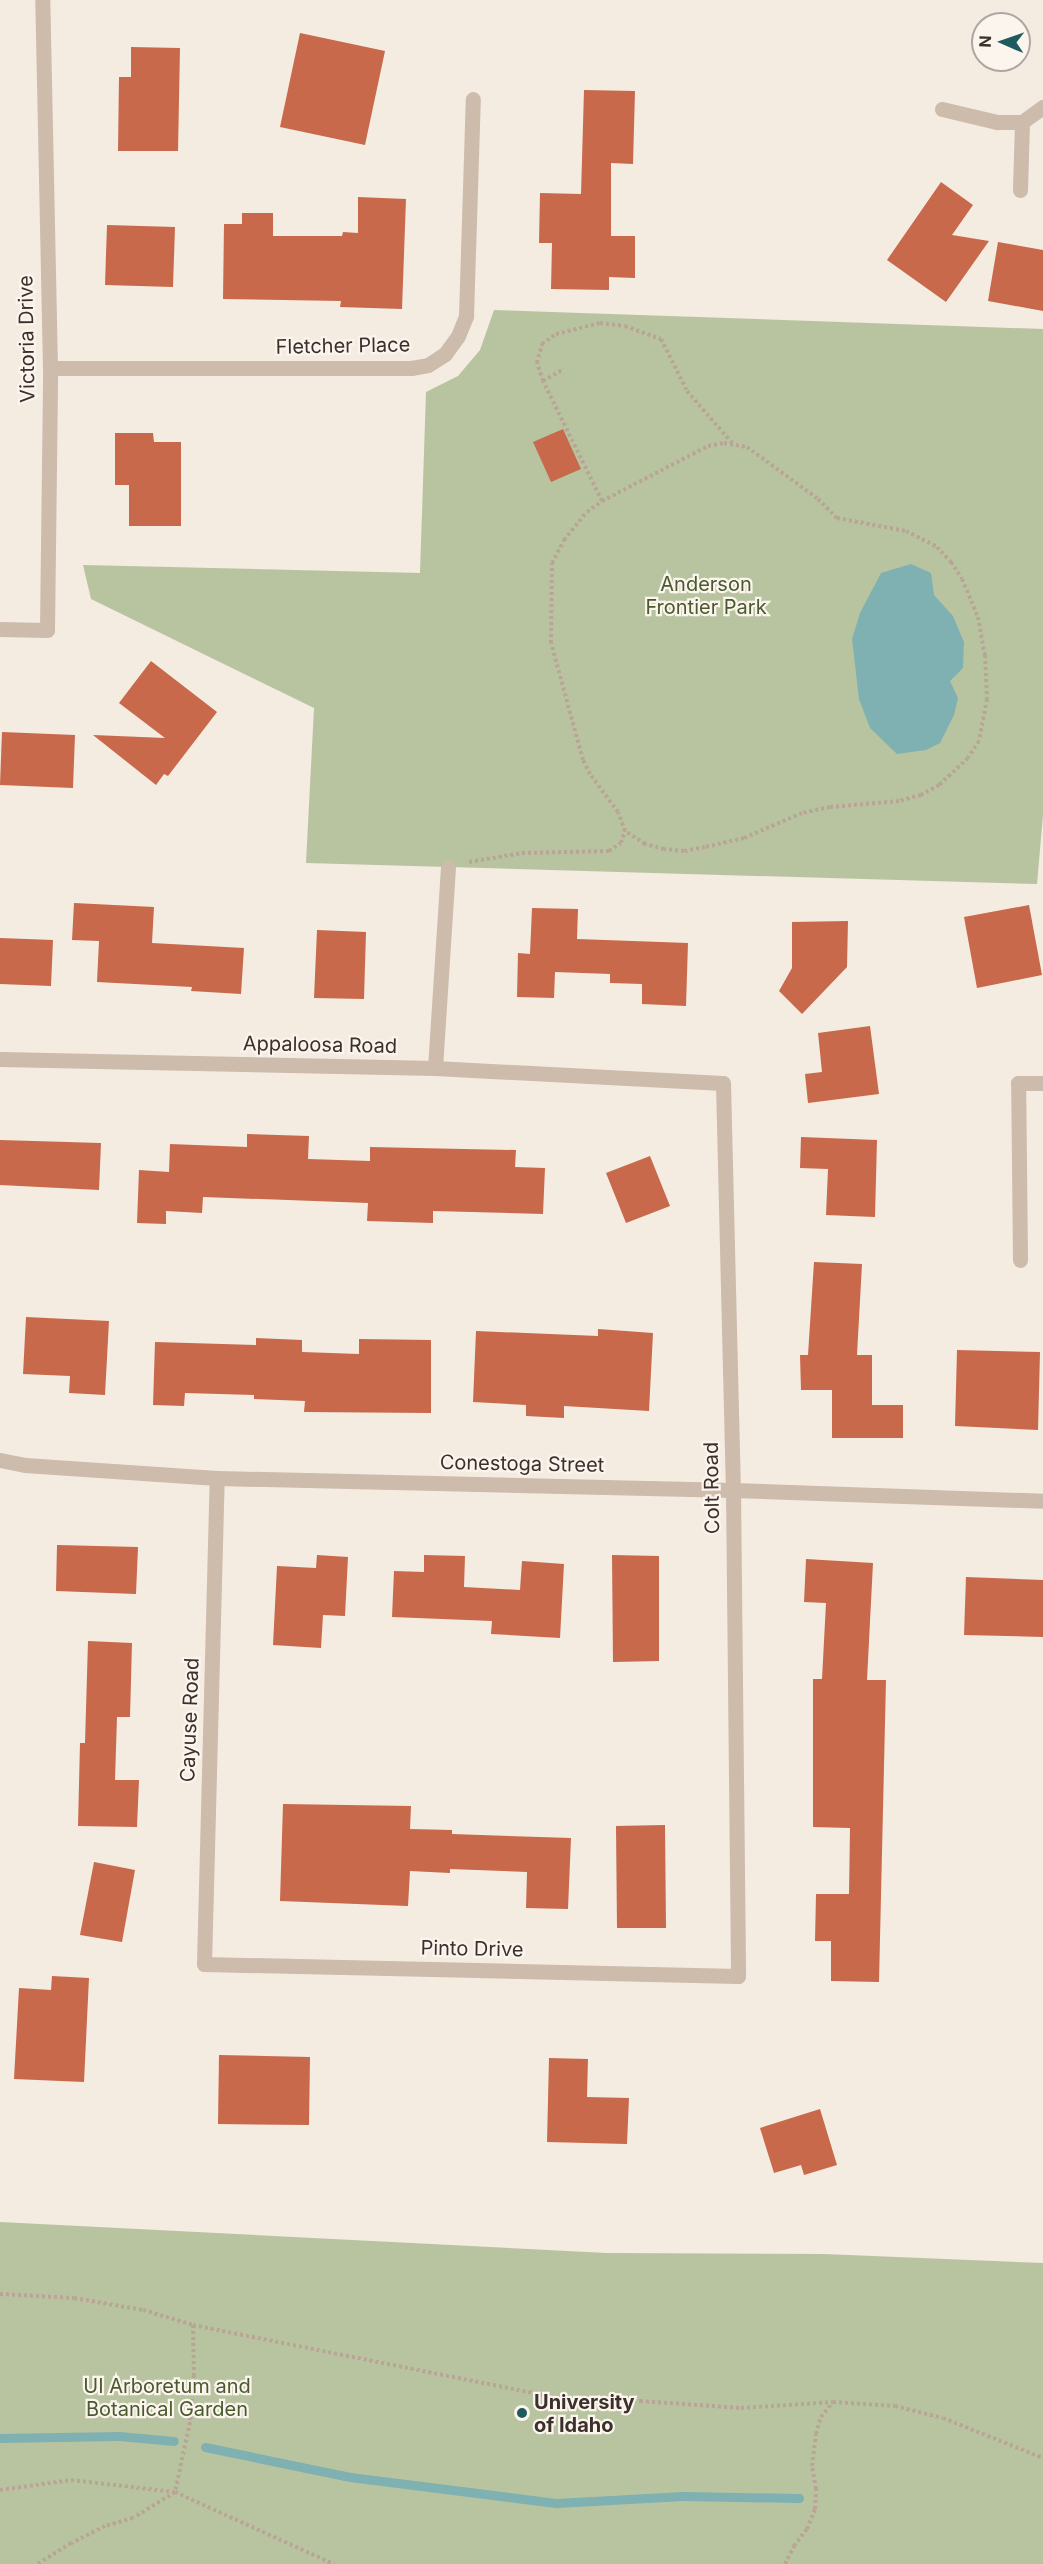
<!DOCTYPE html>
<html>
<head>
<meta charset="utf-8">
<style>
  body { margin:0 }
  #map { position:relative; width:1043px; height:2564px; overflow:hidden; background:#f4ebe1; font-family:Inter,sans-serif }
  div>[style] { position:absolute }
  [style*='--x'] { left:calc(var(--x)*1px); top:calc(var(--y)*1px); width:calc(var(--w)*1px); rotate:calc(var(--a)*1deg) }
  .green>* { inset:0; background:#b8c4a0 }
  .water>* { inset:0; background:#7fb0b2 }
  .stream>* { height:9px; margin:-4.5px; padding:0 4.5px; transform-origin:4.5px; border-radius:4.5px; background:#7fb0b2 }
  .building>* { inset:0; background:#c8694b }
  .path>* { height:4px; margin-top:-2px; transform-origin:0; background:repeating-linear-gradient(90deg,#b9a596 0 3px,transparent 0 6px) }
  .service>* { height:15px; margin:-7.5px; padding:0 7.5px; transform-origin:7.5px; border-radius:7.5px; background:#cdbbac }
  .minor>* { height:15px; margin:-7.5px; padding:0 7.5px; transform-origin:7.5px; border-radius:7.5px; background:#cdbbac }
  .dots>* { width:16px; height:16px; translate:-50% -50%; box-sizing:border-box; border:3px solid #fbf5ee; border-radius:50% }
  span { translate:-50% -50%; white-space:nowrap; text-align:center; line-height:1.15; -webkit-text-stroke:4.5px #fbf5ee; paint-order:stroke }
  .street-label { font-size:20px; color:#3b302b }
  .park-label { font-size:20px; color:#4a5a2e }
  .poi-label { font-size:20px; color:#3b302b; font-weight:700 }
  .left { translate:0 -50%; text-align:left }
  .north { position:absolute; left:971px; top:12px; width:60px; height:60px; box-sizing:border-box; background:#fbf5ee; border:2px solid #aea6a0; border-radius:50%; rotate:272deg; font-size:16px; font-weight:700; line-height:24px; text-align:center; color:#3b302b }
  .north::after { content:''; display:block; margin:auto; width:21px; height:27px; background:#1f5a5e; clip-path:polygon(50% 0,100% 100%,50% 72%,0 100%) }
</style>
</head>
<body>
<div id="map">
  <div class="green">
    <div style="clip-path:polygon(494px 310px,1043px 329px,1043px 815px,1037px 884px,306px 863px,314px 708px,91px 599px,83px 565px,420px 573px,426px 392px,458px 376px,480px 350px)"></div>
    <div style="clip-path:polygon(0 2222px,607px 2253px,824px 2254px,1043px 2263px,1043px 2564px,0 2564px)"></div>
  </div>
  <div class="water">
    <div style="clip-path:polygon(911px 564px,931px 573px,934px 595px,953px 616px,964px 642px,963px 668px,950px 681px,958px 698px,954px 715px,940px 743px,926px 750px,897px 754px,870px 728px,859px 699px,852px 639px,860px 613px,881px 573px)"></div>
  </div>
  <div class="stream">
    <div style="--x:0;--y:2438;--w:119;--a:-1"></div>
    <div style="--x:119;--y:2436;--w:55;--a:5.2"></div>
    <div style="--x:205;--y:2447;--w:148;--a:11.7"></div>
    <div style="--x:350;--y:2477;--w:209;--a:7.2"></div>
    <div style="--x:557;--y:2503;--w:126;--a:-3.2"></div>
    <div style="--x:683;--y:2496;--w:116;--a:1"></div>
  </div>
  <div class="building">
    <div style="clip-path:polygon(300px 33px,385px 51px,365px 145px,280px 127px)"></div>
    <div style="clip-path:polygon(131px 47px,180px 48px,178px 151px,118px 151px,119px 77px,131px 77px)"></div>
    <div style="clip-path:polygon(584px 90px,635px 91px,633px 164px,611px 163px,611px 236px,635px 236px,635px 278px,609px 277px,609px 290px,551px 289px,552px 243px,539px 243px,540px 193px,581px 194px)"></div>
    <div style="clip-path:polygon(941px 182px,973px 205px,952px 235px,989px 241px,946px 302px,887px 260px)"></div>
    <div style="clip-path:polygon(358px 197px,406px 199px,402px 309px,340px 307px,341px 301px,223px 299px,224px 224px,242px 224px,242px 213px,273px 213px,273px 236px,342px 236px,343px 232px,358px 233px)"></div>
    <div style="clip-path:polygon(107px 225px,175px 227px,173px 287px,105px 285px)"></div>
    <div style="clip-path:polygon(998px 242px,1043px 250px,1043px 311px,988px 301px)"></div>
    <div style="clip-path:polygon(563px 429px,581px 469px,551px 482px,533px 442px)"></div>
    <div style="clip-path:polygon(115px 433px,153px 433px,154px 442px,181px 442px,181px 526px,129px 526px,129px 485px,115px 485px)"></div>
    <div style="clip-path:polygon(151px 661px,217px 712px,168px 776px,164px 774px,156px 785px,93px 735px,165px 738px,119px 703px)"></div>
    <div style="clip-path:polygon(2px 732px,75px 735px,73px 788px,0 785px)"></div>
    <div style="clip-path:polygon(74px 903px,154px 907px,152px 943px,244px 948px,241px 994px,191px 991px,192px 987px,97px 982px,99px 941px,72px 940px)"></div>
    <div style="clip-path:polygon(1029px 905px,1042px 975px,977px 988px,964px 917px)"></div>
    <div style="clip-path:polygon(532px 908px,578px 909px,577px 939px,688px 943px,686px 1006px,642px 1004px,642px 984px,610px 983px,610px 974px,555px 972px,554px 998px,517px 997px,518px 953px,530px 954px)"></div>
    <div style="clip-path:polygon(848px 921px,847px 967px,802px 1014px,779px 991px,792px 968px,792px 922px)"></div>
    <div style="clip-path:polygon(317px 930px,366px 932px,364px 999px,314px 998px)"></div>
    <div style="clip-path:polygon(0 938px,53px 940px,51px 986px,0 984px)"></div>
    <div style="clip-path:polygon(870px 1026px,879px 1094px,808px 1103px,805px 1074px,822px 1072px,818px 1033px)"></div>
    <div style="clip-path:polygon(247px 1134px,309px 1136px,308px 1159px,370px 1161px,370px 1147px,516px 1150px,515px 1167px,545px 1168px,543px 1214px,433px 1211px,433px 1223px,367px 1221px,368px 1203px,203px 1197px,202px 1213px,166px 1211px,166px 1224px,137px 1223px,139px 1170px,169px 1172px,170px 1144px,247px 1147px)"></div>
    <div style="clip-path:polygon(801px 1137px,877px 1140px,875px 1217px,826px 1215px,828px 1169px,800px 1168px)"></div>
    <div style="clip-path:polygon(0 1140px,101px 1143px,99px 1190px,0 1185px)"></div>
    <div style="clip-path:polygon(650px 1156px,670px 1206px,626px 1223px,606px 1173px)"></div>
    <div style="clip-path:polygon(814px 1262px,862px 1264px,857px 1355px,872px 1355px,872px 1405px,903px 1405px,903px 1438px,832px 1438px,832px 1390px,801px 1390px,800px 1355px,808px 1355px)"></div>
    <div style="clip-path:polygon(26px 1317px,109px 1321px,105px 1395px,69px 1393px,70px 1376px,23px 1374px)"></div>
    <div style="clip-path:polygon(598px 1329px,653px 1333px,649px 1411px,564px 1406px,564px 1418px,526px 1416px,526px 1405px,473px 1402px,476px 1331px,598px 1336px)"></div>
    <div style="clip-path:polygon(256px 1338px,302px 1340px,302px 1352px,359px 1354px,359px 1339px,431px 1340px,431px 1413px,304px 1412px,305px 1401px,254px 1399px,254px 1395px,185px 1393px,184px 1406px,153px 1405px,155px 1342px,256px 1345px)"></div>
    <div style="clip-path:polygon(957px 1350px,1040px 1352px,1038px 1430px,955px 1426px)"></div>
    <div style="clip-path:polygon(57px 1545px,138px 1547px,136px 1594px,56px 1591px)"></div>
    <div style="clip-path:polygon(317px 1555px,348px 1557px,345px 1616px,323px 1615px,321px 1648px,273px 1645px,277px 1566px,316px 1568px)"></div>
    <div style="clip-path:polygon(424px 1555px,465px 1556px,464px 1587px,520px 1590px,522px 1561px,564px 1564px,560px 1638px,491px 1634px,492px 1621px,392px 1617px,394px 1571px,424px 1572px)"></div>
    <div style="clip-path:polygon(612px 1555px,659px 1556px,659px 1661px,613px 1662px)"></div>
    <div style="clip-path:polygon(806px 1559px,873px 1563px,867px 1680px,886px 1680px,879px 1982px,831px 1981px,831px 1941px,815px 1941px,816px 1894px,849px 1894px,850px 1828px,813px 1827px,813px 1679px,822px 1679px,826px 1603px,804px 1602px)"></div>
    <div style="clip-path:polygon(966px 1577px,1043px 1580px,1043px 1637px,964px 1635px)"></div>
    <div style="clip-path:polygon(88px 1641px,132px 1643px,130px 1717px,117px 1717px,115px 1780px,139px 1780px,137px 1827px,78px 1826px,80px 1743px,85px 1743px)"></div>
    <div style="clip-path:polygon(283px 1804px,411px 1806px,410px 1829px,452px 1830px,452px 1834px,571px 1838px,568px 1909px,526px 1908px,527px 1872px,450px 1869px,450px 1873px,410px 1871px,408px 1906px,280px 1901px)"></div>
    <div style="clip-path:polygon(665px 1825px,666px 1928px,617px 1928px,616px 1826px)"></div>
    <div style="clip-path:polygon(94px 1862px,135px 1870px,122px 1942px,80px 1935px)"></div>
    <div style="clip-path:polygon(52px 1976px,89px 1978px,84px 2082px,14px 2079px,19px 1988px,51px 1990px)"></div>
    <div style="clip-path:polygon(219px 2055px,310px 2057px,309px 2125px,218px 2124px)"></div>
    <div style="clip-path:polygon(549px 2058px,588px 2059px,587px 2097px,629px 2098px,627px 2144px,547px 2142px)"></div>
    <div style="clip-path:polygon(820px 2109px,837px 2165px,804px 2175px,801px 2165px,774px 2173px,760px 2128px)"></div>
  </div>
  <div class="path">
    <div style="--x:543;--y:381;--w:24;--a:-30"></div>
    <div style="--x:602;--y:501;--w:134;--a:-116.2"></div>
    <div style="--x:543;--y:381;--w:19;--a:-108"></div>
    <div style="--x:537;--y:363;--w:20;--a:-75"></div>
    <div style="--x:542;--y:344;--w:17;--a:-36"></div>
    <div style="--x:556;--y:334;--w:45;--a:-14"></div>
    <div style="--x:600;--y:323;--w:25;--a:7"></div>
    <div style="--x:625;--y:326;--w:38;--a:20"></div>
    <div style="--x:661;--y:339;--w:58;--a:63.4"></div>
    <div style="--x:687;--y:391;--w:69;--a:49.1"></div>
    <div style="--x:469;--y:862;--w:54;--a:-9.6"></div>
    <div style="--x:522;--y:853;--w:87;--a:-1.3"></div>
    <div style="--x:609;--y:851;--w:14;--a:-34"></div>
    <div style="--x:621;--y:843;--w:13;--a:-72"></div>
    <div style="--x:625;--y:831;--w:20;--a:-110"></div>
    <div style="--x:618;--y:812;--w:47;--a:-126.4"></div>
    <div style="--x:590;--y:774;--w:16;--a:-117"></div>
    <div style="--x:583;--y:760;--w:121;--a:-105.3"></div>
    <div style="--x:551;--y:643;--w:80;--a:-89.3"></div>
    <div style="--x:552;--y:563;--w:26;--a:-62"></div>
    <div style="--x:564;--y:540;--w:36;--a:-51"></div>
    <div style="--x:587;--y:512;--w:19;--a:-36"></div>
    <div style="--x:602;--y:501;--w:119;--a:-27.4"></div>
    <div style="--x:708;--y:446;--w:16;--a:-11"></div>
    <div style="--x:724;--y:443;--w:23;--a:10"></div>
    <div style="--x:747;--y:447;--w:88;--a:36.2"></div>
    <div style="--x:818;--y:499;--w:27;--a:45"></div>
    <div style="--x:837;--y:518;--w:70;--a:10.7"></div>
    <div style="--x:906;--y:531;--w:35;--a:27"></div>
    <div style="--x:937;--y:547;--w:21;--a:47"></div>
    <div style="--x:951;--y:562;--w:20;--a:57"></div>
    <div style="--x:962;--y:579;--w:41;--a:67.2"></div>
    <div style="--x:978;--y:617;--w:39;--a:80"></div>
    <div style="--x:985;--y:655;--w:44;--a:87.4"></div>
    <div style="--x:987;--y:699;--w:43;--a:100.8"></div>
    <div style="--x:979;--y:741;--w:20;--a:123"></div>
    <div style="--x:968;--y:758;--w:40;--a:137"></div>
    <div style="--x:939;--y:785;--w:21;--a:151"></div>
    <div style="--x:921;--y:795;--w:23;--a:165"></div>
    <div style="--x:899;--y:801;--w:69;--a:175"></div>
    <div style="--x:830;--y:807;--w:29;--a:168"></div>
    <div style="--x:802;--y:813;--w:63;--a:156.7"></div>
    <div style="--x:744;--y:838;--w:40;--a:167"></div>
    <div style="--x:705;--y:847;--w:21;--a:169"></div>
    <div style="--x:684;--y:851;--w:20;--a:-174"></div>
    <div style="--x:664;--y:849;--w:20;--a:-165"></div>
    <div style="--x:645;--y:844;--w:24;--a:-147"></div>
    <div style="--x:0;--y:2294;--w:74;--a:3.1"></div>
    <div style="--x:74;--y:2298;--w:70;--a:9.9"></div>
    <div style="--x:143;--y:2310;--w:52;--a:16.7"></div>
    <div style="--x:193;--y:2325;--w:50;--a:88.9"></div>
    <div style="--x:194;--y:2375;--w:47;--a:94.9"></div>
    <div style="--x:190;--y:2422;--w:72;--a:102.1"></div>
    <div style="--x:175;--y:2492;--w:49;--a:148.2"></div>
    <div style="--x:133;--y:2518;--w:29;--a:164"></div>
    <div style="--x:105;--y:2526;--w:38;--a:153"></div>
    <div style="--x:71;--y:2543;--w:39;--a:148"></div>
    <div style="--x:193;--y:2325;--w:381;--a:11.3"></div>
    <div style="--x:567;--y:2400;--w:73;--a:0.8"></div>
    <div style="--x:640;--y:2401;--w:101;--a:4"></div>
    <div style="--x:741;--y:2408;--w:92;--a:-3.7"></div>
    <div style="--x:833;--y:2402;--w:62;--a:3.7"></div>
    <div style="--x:895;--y:2406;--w:49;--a:14"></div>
    <div style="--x:943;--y:2418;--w:108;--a:21.8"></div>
    <div style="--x:0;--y:2490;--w:72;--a:-8"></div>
    <div style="--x:71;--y:2480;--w:105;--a:6.6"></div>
    <div style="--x:175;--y:2492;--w:175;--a:24.4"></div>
    <div style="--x:785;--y:2564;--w:20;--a:-63"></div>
    <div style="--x:794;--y:2546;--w:21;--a:-53"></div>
    <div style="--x:807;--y:2529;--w:22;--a:-68"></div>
    <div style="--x:815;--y:2509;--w:20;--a:-87"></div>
    <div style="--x:816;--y:2489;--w:23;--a:-100"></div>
    <div style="--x:812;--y:2466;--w:32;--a:-83"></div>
    <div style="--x:816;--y:2434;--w:18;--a:-74"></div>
    <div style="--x:821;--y:2417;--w:19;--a:-51"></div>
  </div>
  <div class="service">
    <div style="--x:1020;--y:1260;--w:177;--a:-90.6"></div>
    <div style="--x:1018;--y:1083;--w:25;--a:0"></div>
  </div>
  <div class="minor">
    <div style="--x:942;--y:109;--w:57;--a:13.3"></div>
    <div style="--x:997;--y:122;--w:25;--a:0"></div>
    <div style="--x:1022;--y:122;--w:26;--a:-36"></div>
    <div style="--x:1020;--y:190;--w:68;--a:-88.3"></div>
    <div style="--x:50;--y:368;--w:361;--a:0"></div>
    <div style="--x:411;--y:368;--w:17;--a:-10"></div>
    <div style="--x:428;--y:365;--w:20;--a:-33"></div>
    <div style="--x:445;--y:354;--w:22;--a:-54"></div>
    <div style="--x:458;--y:336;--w:22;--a:-68"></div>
    <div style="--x:466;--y:316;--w:217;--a:-88.2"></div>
    <div style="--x:0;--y:629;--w:47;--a:1.2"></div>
    <div style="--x:47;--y:630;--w:262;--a:-89.3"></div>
    <div style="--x:50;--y:368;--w:368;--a:-91.2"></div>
    <div style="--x:0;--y:1059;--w:435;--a:1.2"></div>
    <div style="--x:435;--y:1068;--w:288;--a:3"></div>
    <div style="--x:723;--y:1083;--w:407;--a:88.6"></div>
    <div style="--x:733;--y:1490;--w:486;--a:89.4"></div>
    <div style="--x:738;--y:1976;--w:534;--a:-178.71"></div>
    <div style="--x:204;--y:1964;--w:486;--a:-88.5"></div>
    <div style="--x:435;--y:1068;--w:201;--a:-86.3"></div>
    <div style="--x:0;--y:1460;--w:25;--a:11"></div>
    <div style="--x:25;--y:1465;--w:192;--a:3.9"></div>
    <div style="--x:217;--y:1478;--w:516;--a:1.33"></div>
    <div style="--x:733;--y:1490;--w:310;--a:2"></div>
  </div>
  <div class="dots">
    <div style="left:522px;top:2413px;background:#1f5a5e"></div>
  </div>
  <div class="street-label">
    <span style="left:27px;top:339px;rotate:-91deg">Victoria Drive</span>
    <span style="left:343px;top:346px;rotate:-1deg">Fletcher Place</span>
    <span style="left:320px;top:1045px;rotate:1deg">Appaloosa Road</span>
    <span style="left:522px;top:1464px;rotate:1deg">Conestoga Street</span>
    <span style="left:712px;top:1488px;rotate:-91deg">Colt Road</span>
    <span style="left:190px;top:1720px;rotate:-88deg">Cayuse Road</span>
    <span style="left:472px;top:1949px;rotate:1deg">Pinto Drive</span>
  </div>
  <div class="park-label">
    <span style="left:706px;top:596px">Anderson<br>Frontier Park</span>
    <span style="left:167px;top:2398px">UI Arboretum and<br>Botanical Garden</span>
  </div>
  <div class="poi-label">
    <span class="left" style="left:534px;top:2414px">University<br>of Idaho</span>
  </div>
  <div class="north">N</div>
</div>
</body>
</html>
